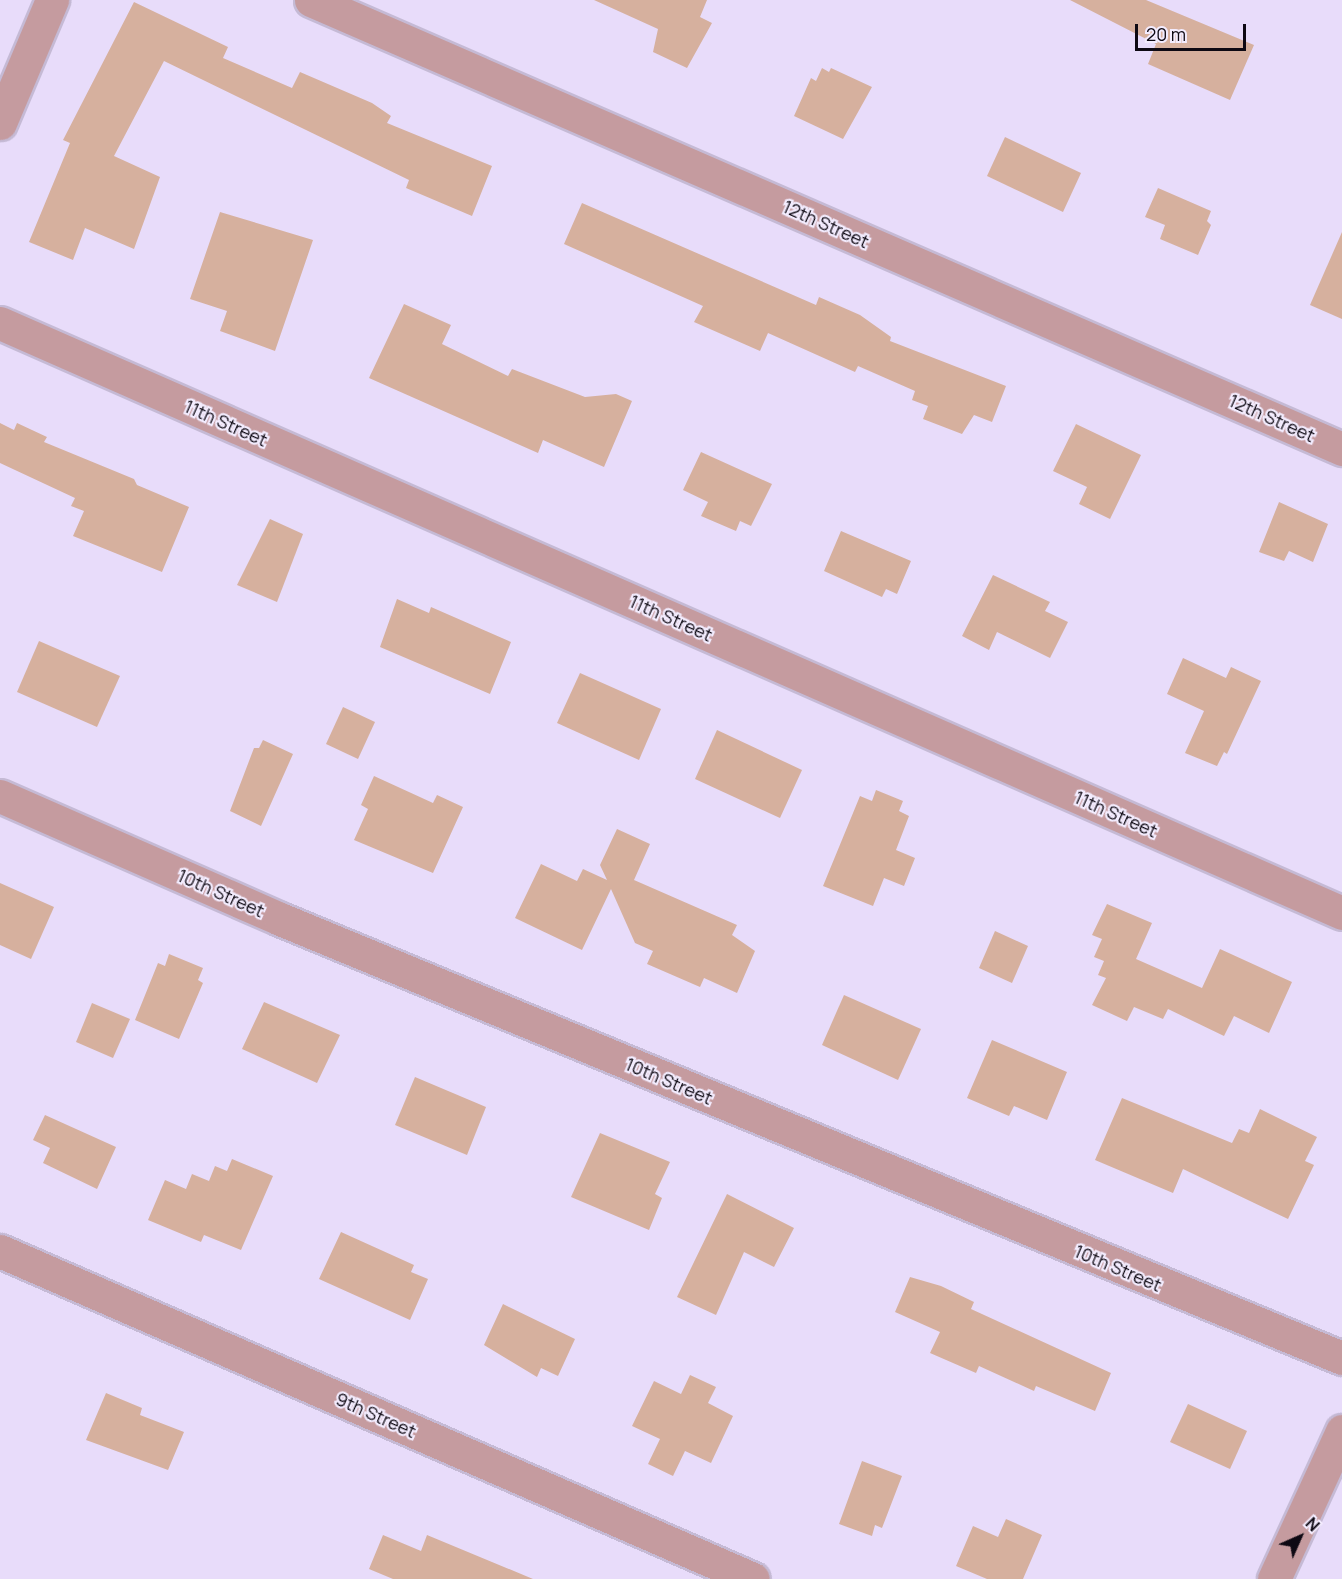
<!DOCTYPE html>
<html>
<head>
<meta charset="utf-8">
<style>
  body { margin:0 }
  #map { position:relative; width:1342px; height:1579px; overflow:hidden; background:#e8dcfa; font-family:Manrope,sans-serif }
  div>[style] { position:absolute }
  [style*='--x'] { left:calc(var(--x)*1px); top:calc(var(--y)*1px); width:calc(var(--w)*1px); rotate:calc(var(--a)*1deg) }
  .building>* { inset:0; background:#d6b09e }
  .roads { filter:drop-shadow(2px 0 #c5bad5) drop-shadow(-2px 0 #c5bad5) drop-shadow(0 2px #c5bad5) drop-shadow(0 -2px #c5bad5) }
  .minor>* { height:33px; margin:-16.5px; padding:0 16.5px; transform-origin:16.5px; border-radius:16.5px; background:#c59b9f }
  span { translate:-50% -50%; white-space:nowrap; text-align:center; line-height:1.15; -webkit-text-stroke:4.5px #f3ecfe; paint-order:stroke }
  .street-label { font-size:18px; color:#0e0913 }
  .north { position:absolute; left:1270px; top:1507px; width:60px; height:60px; -webkit-text-stroke:4px #f3ecfe; paint-order:stroke; rotate:45deg; font-size:16px; font-weight:700; line-height:24px; text-align:center; color:#0e0913 }
  .north::after { content:''; display:block; margin:auto; width:21px; height:27px; background:#0e0913; clip-path:polygon(50% 0,100% 100%,50% 72%,0 100%) }
  .scale { position:absolute; left:1135px; top:24px; width:111px; height:27px; box-sizing:border-box; border:3px solid #0e0913; border-top:0; padding-left:8px; font-size:18px; line-height:21px; white-space:nowrap; color:#0e0913; -webkit-text-stroke:4px #f3ecfe; paint-order:stroke }
</style>
</head>
<body>
<div id="map">
  <div class="building">
    <div style="clip-path:polygon(594px 0,707px 0,700px 17px,712px 23px,687px 68px,653px 52px,658px 29px)"></div>
    <div style="clip-path:polygon(1070px 0,1146px 0,1254px 45px,1230px 100px,1148px 64px,1156px 44px)"></div>
    <div style="clip-path:polygon(134px 2px,228px 47px,223px 58px,292px 88px,300px 72px,372px 103px,391px 116px,387px 123px,492px 166px,472px 216px,406px 188px,409px 180px,164px 61px,114px 156px,160px 177px,134px 249px,85px 228px,73px 260px,29px 242px,70px 143px,63px 140px)"></div>
    <div style="clip-path:polygon(822px 68px,829px 72px,831px 68px,872px 87px,843px 139px,794px 116px,811px 78px,816px 81px)"></div>
    <div style="clip-path:polygon(1005px 137px,1081px 173px,1063px 212px,987px 176px)"></div>
    <div style="clip-path:polygon(1158px 188px,1211px 211px,1207px 221px,1211px 225px,1198px 255px,1160px 239px,1165px 225px,1145px 217px)"></div>
    <div style="clip-path:polygon(582px 203px,816px 305px,819px 297px,860px 315px,891px 337px,890px 341px,1006px 386px,992px 422px,974px 415px,962px 434px,923px 419px,928px 406px,912px 400px,915px 391px,858px 366px,855px 372px,768px 333px,760px 351px,694px 322px,703px 306px,564px 244px)"></div>
    <div style="clip-path:polygon(220px 212px,313px 240px,275px 351px,220px 331px,227px 311px,190px 299px)"></div>
    <div style="clip-path:polygon(1342px 232px,1342px 319px,1310px 305px)"></div>
    <div style="clip-path:polygon(404px 304px,451px 325px,442px 344px,508px 376px,512px 369px,585px 397px,616px 394px,632px 401px,604px 467px,543px 440px,538px 453px,369px 378px)"></div>
    <div style="clip-path:polygon(0 423px,14px 430px,17px 423px,47px 437px,44px 442px,134px 479px,137px 485px,189px 507px,162px 572px,73px 536px,84px 511px,71px 506px,75px 498px,0 463px)"></div>
    <div style="clip-path:polygon(1076px 424px,1141px 455px,1110px 519px,1079px 504px,1087px 487px,1053px 471px)"></div>
    <div style="clip-path:polygon(701px 452px,772px 484px,751px 526px,740px 521px,736px 531px,701px 516px,708px 502px,683px 490px)"></div>
    <div style="clip-path:polygon(1279px 502px,1328px 524px,1313px 562px,1289px 551px,1284px 561px,1259px 552px)"></div>
    <div style="clip-path:polygon(270px 519px,303px 534px,277px 602px,237px 585px)"></div>
    <div style="clip-path:polygon(841px 531px,911px 561px,897px 594px,886px 589px,882px 597px,824px 571px)"></div>
    <div style="clip-path:polygon(993px 575px,1050px 602px,1045px 611px,1068px 622px,1050px 658px,997px 632px,989px 650px,962px 636px)"></div>
    <div style="clip-path:polygon(397px 599px,429px 613px,431px 607px,511px 642px,490px 694px,380px 647px)"></div>
    <div style="clip-path:polygon(39px 641px,120px 676px,97px 727px,17px 692px)"></div>
    <div style="clip-path:polygon(1183px 658px,1226px 678px,1231px 667px,1261px 681px,1227px 754px,1224px 752px,1217px 766px,1185px 753px,1204px 711px,1167px 694px)"></div>
    <div style="clip-path:polygon(580px 673px,661px 709px,639px 760px,557px 723px)"></div>
    <div style="clip-path:polygon(343px 707px,375px 722px,358px 759px,326px 744px)"></div>
    <div style="clip-path:polygon(717px 730px,802px 770px,780px 818px,695px 779px)"></div>
    <div style="clip-path:polygon(263px 740px,293px 754px,261px 826px,230px 811px,254px 748px,259px 748px)"></div>
    <div style="clip-path:polygon(374px 776px,433px 803px,437px 795px,463px 807px,433px 873px,354px 840px,368px 809px,361px 805px)"></div>
    <div style="clip-path:polygon(876px 790px,903px 801px,899px 811px,909px 816px,896px 850px,915px 858px,904px 886px,884px 878px,873px 906px,823px 886px,860px 796px,872px 801px)"></div>
    <div style="clip-path:polygon(617px 829px,650px 844px,634px 880px,737px 925px,732px 935px,755px 951px,737px 993px,704px 978px,700px 987px,647px 964px,653px 951px,635px 943px,611px 889px,582px 950px,515px 918px,541px 864px,577px 881px,583px 869px,607px 880px,600px 865px)"></div>
    <div style="clip-path:polygon(0 883px,54px 907px,31px 959px,0 945px)"></div>
    <div style="clip-path:polygon(1107px 904px,1152px 923px,1136px 959px,1202px 988px,1220px 949px,1292px 982px,1269px 1033px,1234px 1016px,1224px 1036px,1168px 1009px,1163px 1019px,1134px 1007px,1127px 1021px,1092px 1005px,1106px 978px,1098px 975px,1104px 961px,1094px 957px,1102px 939px,1092px 935px)"></div>
    <div style="clip-path:polygon(995px 931px,1028px 946px,1012px 983px,979px 968px)"></div>
    <div style="clip-path:polygon(169px 954px,203px 968px,198px 980px,203px 983px,179px 1039px,135px 1020px,158px 963px,165px 966px)"></div>
    <div style="clip-path:polygon(844px 995px,921px 1029px,898px 1080px,822px 1045px)"></div>
    <div style="clip-path:polygon(264px 1002px,340px 1035px,317px 1083px,242px 1049px)"></div>
    <div style="clip-path:polygon(92px 1003px,130px 1019px,113px 1058px,76px 1042px)"></div>
    <div style="clip-path:polygon(992px 1040px,1067px 1072px,1047px 1120px,1014px 1106px,1009px 1116px,967px 1098px)"></div>
    <div style="clip-path:polygon(415px 1077px,486px 1107px,467px 1155px,395px 1125px)"></div>
    <div style="clip-path:polygon(1122px 1098px,1232px 1143px,1239px 1129px,1249px 1133px,1260px 1109px,1317px 1137px,1305px 1161px,1314px 1165px,1288px 1219px,1183px 1169px,1173px 1193px,1095px 1160px)"></div>
    <div style="clip-path:polygon(45px 1115px,116px 1147px,97px 1189px,43px 1163px,50px 1148px,33px 1140px)"></div>
    <div style="clip-path:polygon(600px 1133px,670px 1162px,655px 1194px,662px 1198px,649px 1230px,571px 1197px)"></div>
    <div style="clip-path:polygon(232px 1159px,273px 1176px,241px 1250px,204px 1235px,201px 1242px,148px 1220px,165px 1180px,186px 1189px,192px 1174px,209px 1181px,215px 1166px,227px 1171px)"></div>
    <div style="clip-path:polygon(727px 1194px,794px 1228px,774px 1267px,744px 1252px,716px 1315px,677px 1297px)"></div>
    <div style="clip-path:polygon(341px 1232px,414px 1265px,411px 1272px,428px 1279px,410px 1320px,319px 1279px)"></div>
    <div style="clip-path:polygon(910px 1277px,941px 1286px,974px 1302px,971px 1309px,1111px 1373px,1095px 1411px,1036px 1386px,1034px 1391px,979px 1366px,976px 1373px,930px 1353px,940px 1332px,895px 1312px)"></div>
    <div style="clip-path:polygon(503px 1304px,575px 1339px,558px 1376px,541px 1368px,537px 1377px,484px 1345px)"></div>
    <div style="clip-path:polygon(690px 1375px,716px 1387px,708px 1403px,733px 1416px,711px 1463px,685px 1451px,673px 1476px,648px 1464px,660px 1439px,632px 1426px,654px 1381px,681px 1394px)"></div>
    <div style="clip-path:polygon(106px 1393px,142px 1408px,140px 1415px,184px 1432px,168px 1470px,86px 1440px)"></div>
    <div style="clip-path:polygon(1188px 1404px,1247px 1431px,1230px 1469px,1170px 1442px)"></div>
    <div style="clip-path:polygon(862px 1461px,902px 1476px,882px 1528px,875px 1525px,872px 1536px,839px 1524px)"></div>
    <div style="clip-path:polygon(1006px 1519px,1042px 1535px,1023px 1579px,987px 1579px,956px 1566px,973px 1526px,998px 1537px)"></div>
    <div style="clip-path:polygon(383px 1535px,421px 1551px,427px 1535px,533px 1579px,393px 1579px,369px 1569px)"></div>
  </div>
  <div class="roads">
    <div class="minor">
      <div style="--x:311;--y:0;--w:1125;--a:23.53"></div>
      <div style="--x:0;--y:123;--w:134;--a:-67.1"></div>
      <div style="--x:0;--y:323;--w:1466;--a:23.73"></div>
      <div style="--x:0;--y:796;--w:306;--a:23.7"></div>
      <div style="--x:280;--y:919;--w:1149;--a:22.46"></div>
      <div style="--x:0;--y:1251;--w:821;--a:23.54"></div>
      <div style="--x:1274;--y:1579;--w:163;--a:-65.3"></div>
    </div>
  </div>
  <div class="street-label">
    <span style="left:826px;top:224px;rotate:24deg">12th Street</span>
    <span style="left:1272px;top:418px;rotate:24deg">12th Street</span>
    <span style="left:226px;top:423px;rotate:24deg">11th Street</span>
    <span style="left:671px;top:618px;rotate:24deg">11th Street</span>
    <span style="left:1116px;top:814px;rotate:24deg">11th Street</span>
    <span style="left:221px;top:893px;rotate:24deg">10th Street</span>
    <span style="left:669px;top:1081px;rotate:23deg">10th Street</span>
    <span style="left:1118px;top:1268px;rotate:23deg">10th Street</span>
    <span style="left:376px;top:1415px;rotate:24deg">9th Street</span>
  </div>
  <div class="north">N</div>
  <div class="scale">20 m</div>
</div>
</body>
</html>
